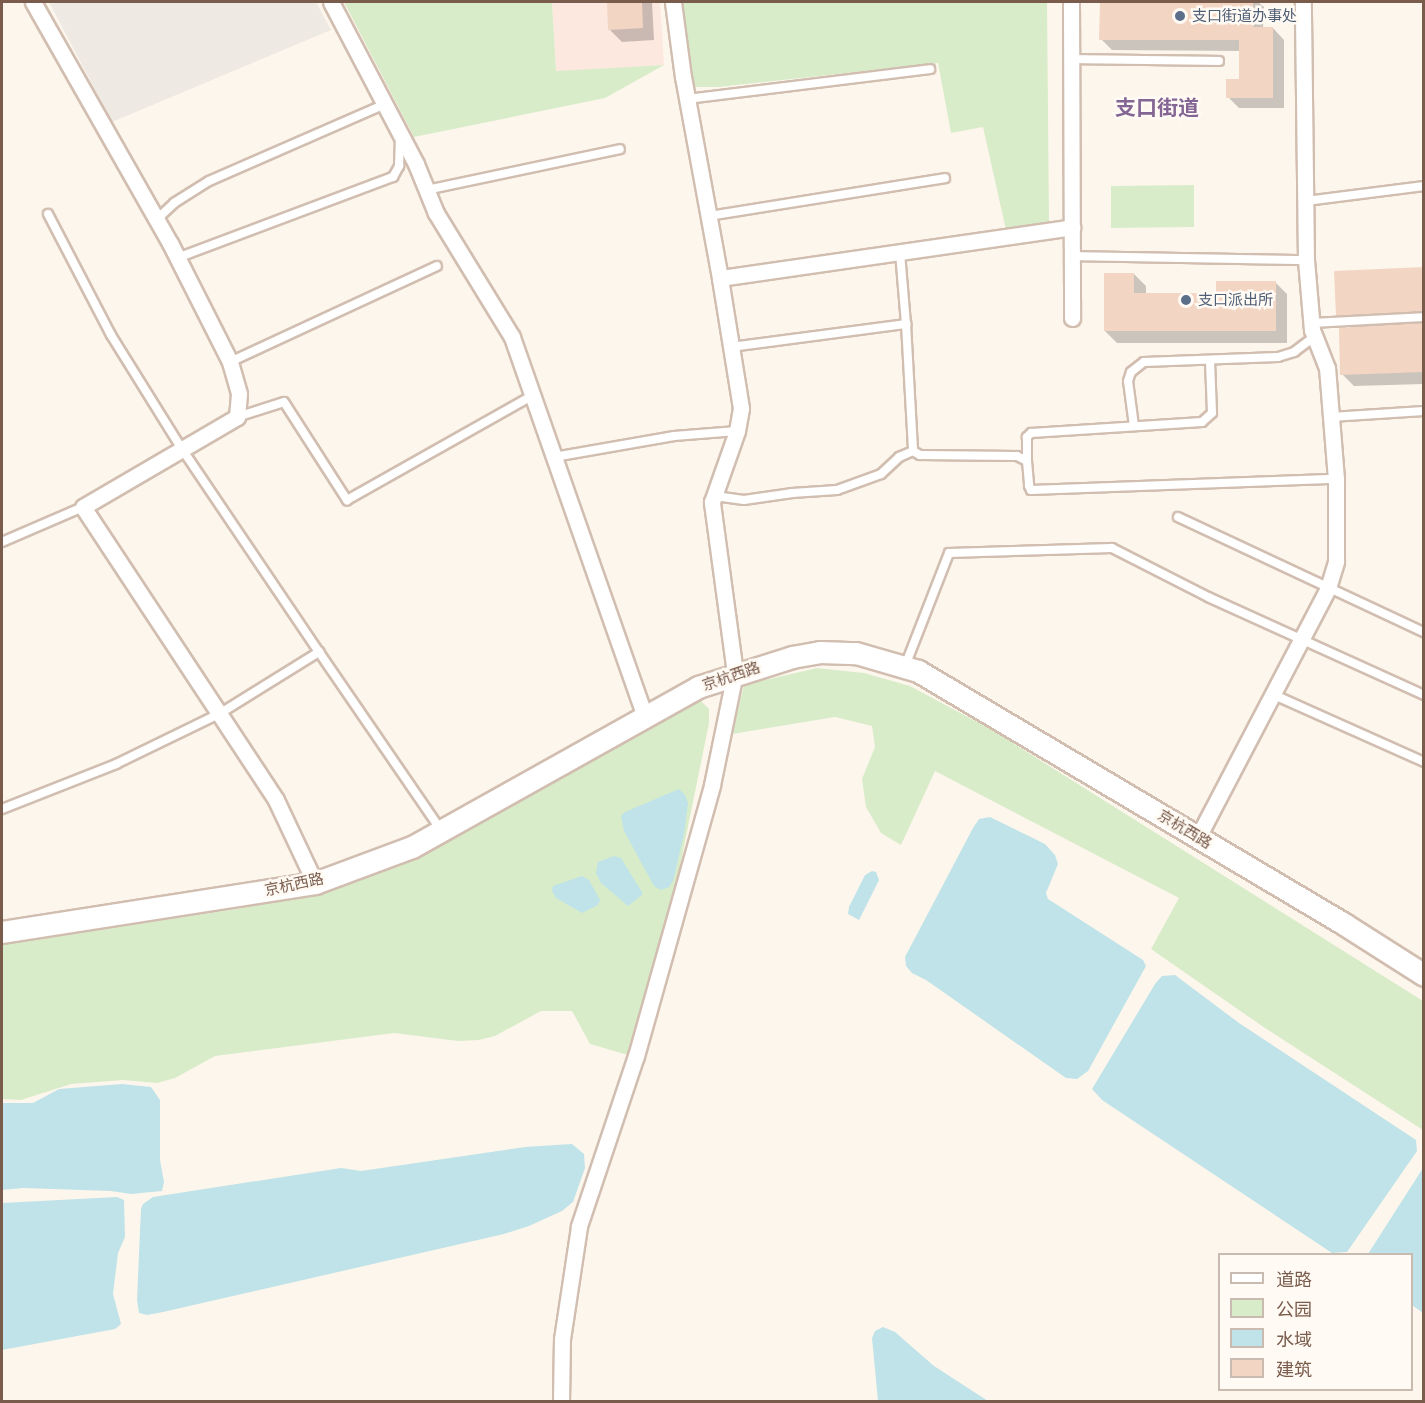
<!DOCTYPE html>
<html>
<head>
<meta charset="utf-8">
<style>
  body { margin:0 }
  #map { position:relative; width:1425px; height:1403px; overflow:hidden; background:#fdf6ec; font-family:"PT Sans","Noto Sans SC",sans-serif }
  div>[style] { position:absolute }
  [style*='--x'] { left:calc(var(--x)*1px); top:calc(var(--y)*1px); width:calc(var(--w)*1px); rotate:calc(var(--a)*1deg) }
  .commercial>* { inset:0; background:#fde8e0 }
  .industrial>* { inset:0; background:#efe9e4 }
  .green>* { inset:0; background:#d8ecc9 }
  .water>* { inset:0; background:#bfe3e8 }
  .shadow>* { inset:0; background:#0003 }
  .building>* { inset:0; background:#f3d5c3 }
  .roads { filter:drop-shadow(2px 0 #d1beb0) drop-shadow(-2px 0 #d1beb0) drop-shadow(0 2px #d1beb0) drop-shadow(0 -2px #d1beb0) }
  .lane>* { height:8px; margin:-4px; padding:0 4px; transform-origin:4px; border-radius:4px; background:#fff }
  .street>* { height:15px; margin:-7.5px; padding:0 7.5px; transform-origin:7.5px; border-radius:7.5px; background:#fff }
  .secondary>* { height:21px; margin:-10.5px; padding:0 10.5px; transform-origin:10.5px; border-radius:10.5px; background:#fff }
  .dots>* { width:16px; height:16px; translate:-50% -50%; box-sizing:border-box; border:3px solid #fffaf3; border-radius:50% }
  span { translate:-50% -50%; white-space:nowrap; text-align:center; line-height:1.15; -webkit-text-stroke:5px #fffaf3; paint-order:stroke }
  .service-label { font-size:15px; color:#4e5e75 }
  .left { translate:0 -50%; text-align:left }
  .street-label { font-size:15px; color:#7a5c4d }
  .district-label { font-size:21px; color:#846695; font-weight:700 }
  .frame { position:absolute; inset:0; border:3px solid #7a5c4d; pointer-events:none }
  .legend { position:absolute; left:1218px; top:1253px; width:195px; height:138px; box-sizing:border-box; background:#fffaf3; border:2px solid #cabbb1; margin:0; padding:8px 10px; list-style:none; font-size:18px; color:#7a5c4d }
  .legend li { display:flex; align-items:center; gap:12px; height:30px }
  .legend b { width:30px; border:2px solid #cabbb1 }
</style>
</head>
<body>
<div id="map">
  <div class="commercial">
    <div style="clip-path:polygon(552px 2px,660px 2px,664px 65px,556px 72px)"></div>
  </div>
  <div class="industrial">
    <div style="clip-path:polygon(49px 2px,316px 2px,331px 30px,112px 122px)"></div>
  </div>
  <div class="green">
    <div style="clip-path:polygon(344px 2px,552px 2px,556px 71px,664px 65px,605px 98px,414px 137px)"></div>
    <div style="clip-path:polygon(681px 2px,1047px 2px,1049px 223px,1006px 230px,983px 127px,951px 133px,938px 63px,718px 87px,690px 87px)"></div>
    <div style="clip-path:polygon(1194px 185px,1194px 227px,1111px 228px,1111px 186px)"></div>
    <div style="clip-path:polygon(817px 668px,864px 673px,910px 686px,992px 730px,1423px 1001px,1423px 1130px,1262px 1026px,1151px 949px,1179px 898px,935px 771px,901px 845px,881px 833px,866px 807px,862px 779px,875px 747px,872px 726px,835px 717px,732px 734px,744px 685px)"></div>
    <div style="clip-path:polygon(701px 701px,709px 709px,709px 723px,680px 866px,628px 1055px,590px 1044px,572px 1011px,541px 1011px,495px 1036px,479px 1040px,458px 1041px,394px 1033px,215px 1056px,175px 1078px,157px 1083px,123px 1080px,71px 1084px,21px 1100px,2px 1099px,2px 945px,242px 908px,352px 882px,391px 868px,685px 703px)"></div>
  </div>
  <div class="water">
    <div style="clip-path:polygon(679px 789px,685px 795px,688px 803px,684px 834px,673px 881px,669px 887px,661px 890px,654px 886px,624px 831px,621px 816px,625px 812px)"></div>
    <div style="clip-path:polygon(990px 817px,1045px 844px,1055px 855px,1058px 864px,1046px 893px,1048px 899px,1143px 960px,1146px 966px,1088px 1071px,1077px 1079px,1066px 1078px,926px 980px,912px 973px,906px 966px,905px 957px,973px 828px,979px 819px)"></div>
    <div style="clip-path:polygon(614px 856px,621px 858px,643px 894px,628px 906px,601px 883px,596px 873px,598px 862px)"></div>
    <div style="clip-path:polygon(872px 871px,876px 872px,879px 880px,859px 920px,848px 914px,849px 907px,865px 875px)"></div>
    <div style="clip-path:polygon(582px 876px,589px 880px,600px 900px,598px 905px,582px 913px,556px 898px,552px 891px,553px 886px)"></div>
    <div style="clip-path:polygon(1175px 975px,1239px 1023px,1416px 1140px,1417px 1151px,1347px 1252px,1332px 1253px,1102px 1100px,1092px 1089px,1155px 984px,1162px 976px)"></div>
    <div style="clip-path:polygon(122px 1084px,151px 1087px,160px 1100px,160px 1160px,164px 1182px,162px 1191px,131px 1194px,111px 1191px,23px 1188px,2px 1190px,2px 1103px,33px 1103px,59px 1089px)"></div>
    <div style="clip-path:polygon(572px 1144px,584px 1154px,585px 1168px,573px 1202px,562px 1211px,529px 1226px,504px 1234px,163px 1312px,147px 1315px,139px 1313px,137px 1300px,141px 1209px,143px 1204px,153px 1197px,341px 1168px,361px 1171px,525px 1147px)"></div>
    <div style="clip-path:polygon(1423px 1168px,1423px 1313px,1412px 1305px,1412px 1254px,1368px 1254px)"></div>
    <div style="clip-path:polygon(117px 1197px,124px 1200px,125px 1237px,118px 1253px,113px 1294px,121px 1324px,115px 1329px,2px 1350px,2px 1203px)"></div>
    <div style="clip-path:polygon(883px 1327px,895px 1332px,934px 1366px,988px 1401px,878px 1401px,872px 1338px,875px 1331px)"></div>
  </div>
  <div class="shadow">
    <div style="clip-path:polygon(608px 2px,652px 2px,654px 40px,622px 42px,610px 30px)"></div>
    <div style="clip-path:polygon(1101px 2px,1258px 2px,1264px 7px,1263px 28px,1273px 28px,1284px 40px,1284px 108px,1239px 108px,1228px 97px,1240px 80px,1240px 51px,1112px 50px,1101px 39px)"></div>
    <div style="clip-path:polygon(1424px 268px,1424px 384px,1354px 386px,1342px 374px,1351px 328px,1338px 315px)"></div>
    <div style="clip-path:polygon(1134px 274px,1146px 286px,1146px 295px,1217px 294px,1275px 282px,1287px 294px,1287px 343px,1117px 343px,1105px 331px)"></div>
  </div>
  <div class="building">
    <div style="clip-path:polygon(607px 2px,642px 2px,643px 28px,608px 30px)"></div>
    <div style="clip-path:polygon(1100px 2px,1253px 2px,1253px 27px,1273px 27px,1273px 98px,1226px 98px,1226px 79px,1239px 79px,1239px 40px,1099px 40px)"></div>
    <div style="clip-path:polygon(1424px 267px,1424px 311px,1336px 316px,1334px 271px)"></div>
    <div style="clip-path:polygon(1104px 273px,1134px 273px,1134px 293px,1216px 293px,1216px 281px,1276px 281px,1276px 331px,1104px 331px)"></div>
    <div style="clip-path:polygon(1424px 323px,1424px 372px,1340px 375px,1339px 328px)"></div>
  </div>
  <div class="roads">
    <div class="lane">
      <div style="--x:1071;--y:59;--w:148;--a:0.8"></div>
      <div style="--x:687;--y:99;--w:245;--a:-7"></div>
      <div style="--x:426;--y:190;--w:198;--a:-11.9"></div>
      <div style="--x:1306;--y:201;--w:119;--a:-7.2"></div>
      <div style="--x:48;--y:214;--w:136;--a:62.5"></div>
      <div style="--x:111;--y:335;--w:134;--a:58.1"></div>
      <div style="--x:182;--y:449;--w:245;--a:56"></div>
      <div style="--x:709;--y:216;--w:239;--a:-9.1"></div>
      <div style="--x:156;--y:220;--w:25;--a:-43"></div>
      <div style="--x:174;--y:203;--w:41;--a:-32.2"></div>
      <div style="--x:209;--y:181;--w:192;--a:-23.6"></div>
      <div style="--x:1072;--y:256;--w:234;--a:1"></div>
      <div style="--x:177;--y:258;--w:231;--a:-20.6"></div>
      <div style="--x:393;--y:177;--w:13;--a:-61"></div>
      <div style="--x:399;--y:166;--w:27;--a:-88"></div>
      <div style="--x:1311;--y:323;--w:113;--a:-3"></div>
      <div style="--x:906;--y:324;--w:127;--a:86.8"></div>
      <div style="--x:731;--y:347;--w:177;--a:-7.5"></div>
      <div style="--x:906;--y:324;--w:72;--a:-94.8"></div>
      <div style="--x:1210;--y:361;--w:52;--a:87.8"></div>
      <div style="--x:1212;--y:413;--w:13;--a:138"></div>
      <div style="--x:1202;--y:422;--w:171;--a:176.3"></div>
      <div style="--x:1031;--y:433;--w:6;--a:135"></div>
      <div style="--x:1027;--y:437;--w:24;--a:90"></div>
      <div style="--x:1027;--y:461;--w:25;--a:85"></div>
      <div style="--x:1029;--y:486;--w:4;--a:63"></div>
      <div style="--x:1031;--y:490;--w:305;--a:-2.1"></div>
      <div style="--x:230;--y:362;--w:228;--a:-24.9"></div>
      <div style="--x:237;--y:417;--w:49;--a:-17.7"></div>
      <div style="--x:284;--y:402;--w:117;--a:57.3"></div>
      <div style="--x:347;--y:500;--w:214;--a:-29.4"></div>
      <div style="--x:1331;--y:417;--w:93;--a:-3.7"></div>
      <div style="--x:1134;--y:426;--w:45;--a:-97.6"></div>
      <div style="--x:1128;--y:381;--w:9;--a:-72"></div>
      <div style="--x:1131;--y:372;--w:16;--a:-38"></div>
      <div style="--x:1144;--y:362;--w:134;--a:-2.1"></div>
      <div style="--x:1278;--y:357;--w:17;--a:-17"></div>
      <div style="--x:1294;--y:352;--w:25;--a:-37"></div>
      <div style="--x:554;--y:457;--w:122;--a:-9.9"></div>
      <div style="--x:674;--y:436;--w:63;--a:-4.5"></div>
      <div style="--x:715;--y:496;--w:29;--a:8"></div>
      <div style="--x:744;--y:500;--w:49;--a:-8.3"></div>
      <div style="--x:792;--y:493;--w:45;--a:-3.8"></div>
      <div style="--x:837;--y:490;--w:47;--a:-20"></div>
      <div style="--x:881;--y:474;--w:25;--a:-43"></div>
      <div style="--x:899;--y:457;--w:15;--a:-23"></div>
      <div style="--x:913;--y:451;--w:8;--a:30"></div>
      <div style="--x:920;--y:455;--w:97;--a:0.6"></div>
      <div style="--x:1017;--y:456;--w:11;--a:27"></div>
      <div style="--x:1178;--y:517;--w:272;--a:25.1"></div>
      <div style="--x:2;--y:542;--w:88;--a:-23.4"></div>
      <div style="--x:905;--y:666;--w:121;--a:-68.7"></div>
      <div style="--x:949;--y:553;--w:163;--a:-1.8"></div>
      <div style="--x:1112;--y:548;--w:108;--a:27"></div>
      <div style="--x:1208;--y:597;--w:237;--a:24.4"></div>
      <div style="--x:1272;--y:694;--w:167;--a:24.1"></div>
      <div style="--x:2;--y:809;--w:123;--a:-21.5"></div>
      <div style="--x:116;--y:764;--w:114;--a:-25.9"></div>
      <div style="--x:219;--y:714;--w:118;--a:-31.8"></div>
      <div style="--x:319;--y:652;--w:216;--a:55.6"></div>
    </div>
    <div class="street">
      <div style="--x:33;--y:2;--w:277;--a:60.4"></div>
      <div style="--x:170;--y:243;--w:133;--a:63.2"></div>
      <div style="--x:230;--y:362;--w:33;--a:74"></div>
      <div style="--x:239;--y:394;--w:23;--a:95"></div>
      <div style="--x:237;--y:417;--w:178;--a:149.7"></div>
      <div style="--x:83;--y:507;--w:351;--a:56.6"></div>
      <div style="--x:276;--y:800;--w:92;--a:64.8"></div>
      <div style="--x:331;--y:2;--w:183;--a:62.3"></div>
      <div style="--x:416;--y:164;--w:53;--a:67.8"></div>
      <div style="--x:436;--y:213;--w:145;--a:58.5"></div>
      <div style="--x:512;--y:337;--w:403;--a:70.7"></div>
      <div style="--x:1071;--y:2;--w:316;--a:89.8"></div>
      <div style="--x:720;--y:278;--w:356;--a:-8.2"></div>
      <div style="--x:1198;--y:837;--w:281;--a:-62.4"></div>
      <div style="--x:1328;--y:588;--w:28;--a:-73"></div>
      <div style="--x:1336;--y:561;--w:82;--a:-90"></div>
      <div style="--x:1336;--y:479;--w:111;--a:-94.6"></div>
      <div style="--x:1327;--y:368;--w:41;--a:-111.5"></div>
      <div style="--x:1312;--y:330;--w:70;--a:-94.9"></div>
      <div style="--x:1306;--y:260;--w:258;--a:-90.7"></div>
      <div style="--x:561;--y:1402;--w:63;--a:-89.1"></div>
      <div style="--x:562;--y:1339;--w:114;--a:-81.4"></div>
      <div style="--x:579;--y:1226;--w:179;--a:-71.5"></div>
      <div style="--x:636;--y:1056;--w:281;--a:-74.3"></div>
      <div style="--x:712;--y:785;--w:114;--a:-78.4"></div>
      <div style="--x:735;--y:673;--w:173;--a:-97.7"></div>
      <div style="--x:712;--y:502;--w:75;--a:-70.6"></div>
      <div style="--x:737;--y:431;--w:23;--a:-80"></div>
      <div style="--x:741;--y:408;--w:132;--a:-99.2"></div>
      <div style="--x:720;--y:278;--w:204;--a:-100.4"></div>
      <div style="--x:683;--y:77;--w:76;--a:-97.6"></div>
    </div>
    <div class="secondary">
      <div style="--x:2;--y:932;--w:317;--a:-8.9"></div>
      <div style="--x:315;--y:883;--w:103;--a:-20.4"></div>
      <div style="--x:412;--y:847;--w:328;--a:-29.2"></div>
      <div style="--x:698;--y:687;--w:99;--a:-17.7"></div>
      <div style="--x:792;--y:657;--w:28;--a:-10"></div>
      <div style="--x:820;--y:652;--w:36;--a:2"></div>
      <div style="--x:856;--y:653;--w:65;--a:16.2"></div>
      <div style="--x:918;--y:671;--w:495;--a:30.7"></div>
      <div style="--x:1344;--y:924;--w:95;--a:32.5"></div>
    </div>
  </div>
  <div class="dots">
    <div style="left:1180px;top:16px;background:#5c6f8a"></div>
    <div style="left:1186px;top:300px;background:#5c6f8a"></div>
  </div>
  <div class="service-label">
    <span class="left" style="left:1192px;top:16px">支口街道办事处</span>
    <span class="left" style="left:1198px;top:300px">支口派出所</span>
  </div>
  <div class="street-label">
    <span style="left:731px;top:676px;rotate:-19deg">京杭西路</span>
    <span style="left:1185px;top:829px;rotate:31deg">京杭西路</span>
    <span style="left:294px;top:884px;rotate:-12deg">京杭西路</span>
  </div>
  <div class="district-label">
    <span style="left:1157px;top:108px">支口街道</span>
  </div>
  <div class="frame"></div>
  <ul class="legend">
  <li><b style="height:8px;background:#fff"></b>道路</li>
  <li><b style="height:16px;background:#d8ecc9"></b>公园</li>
  <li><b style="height:16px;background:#bfe3e8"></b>水域</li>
  <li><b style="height:16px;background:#f3d5c3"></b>建筑</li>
  </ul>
</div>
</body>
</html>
